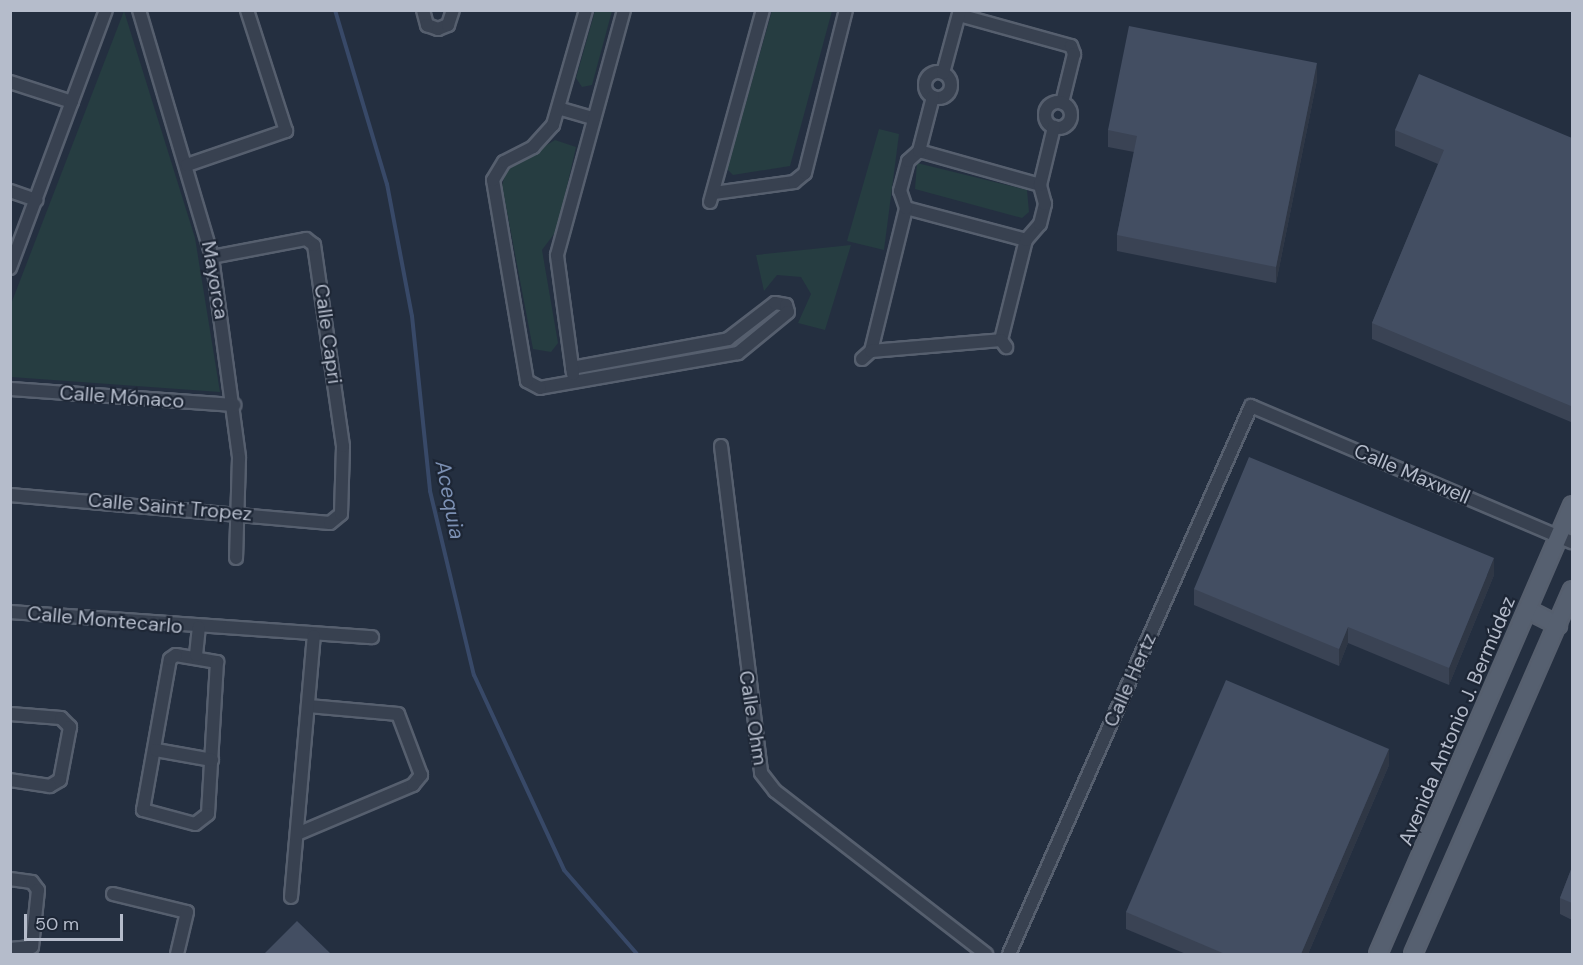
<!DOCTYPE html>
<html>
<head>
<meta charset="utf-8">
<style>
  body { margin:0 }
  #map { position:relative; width:1583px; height:965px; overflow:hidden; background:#242f40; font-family:"DM Sans",sans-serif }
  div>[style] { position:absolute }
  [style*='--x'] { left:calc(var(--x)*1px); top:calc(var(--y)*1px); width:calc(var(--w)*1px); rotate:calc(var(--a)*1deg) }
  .green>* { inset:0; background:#263d41 }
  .stream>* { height:4px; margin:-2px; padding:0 2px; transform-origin:2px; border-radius:2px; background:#384968 }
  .roads { filter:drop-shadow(2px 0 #565f6e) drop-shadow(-2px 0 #565f6e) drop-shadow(0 2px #565f6e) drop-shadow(0 -2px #565f6e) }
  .minor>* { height:12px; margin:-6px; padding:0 6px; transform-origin:6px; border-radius:6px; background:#384150 }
  .minor>.ring { margin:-6px; padding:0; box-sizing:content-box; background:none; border:12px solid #384150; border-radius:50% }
  .major>* { height:16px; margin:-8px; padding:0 8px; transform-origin:8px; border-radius:8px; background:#566070 }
  .wall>* { inset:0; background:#3a4354 }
  .shaded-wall>* { inset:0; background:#2f3745 }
  .building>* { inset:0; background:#434e62 }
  span { translate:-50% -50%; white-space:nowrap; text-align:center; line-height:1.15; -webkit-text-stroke:4.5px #1d2635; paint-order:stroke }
  .street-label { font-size:20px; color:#b5bccb }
  .water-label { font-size:21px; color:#7c90b3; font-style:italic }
  .frame { position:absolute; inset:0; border:12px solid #b5bccb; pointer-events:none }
  .scale { position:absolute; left:24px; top:914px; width:99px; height:27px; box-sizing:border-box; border:3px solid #b5bccb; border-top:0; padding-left:8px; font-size:18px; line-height:21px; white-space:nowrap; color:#b5bccb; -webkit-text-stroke:4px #1d2635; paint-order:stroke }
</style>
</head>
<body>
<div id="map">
  <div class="green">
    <div style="clip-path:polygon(124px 11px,195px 238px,220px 392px,11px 377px,11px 304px)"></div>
    <div style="clip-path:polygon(595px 11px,612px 11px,592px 85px,582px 87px,576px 78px)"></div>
    <div style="clip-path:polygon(772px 11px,832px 11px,790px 166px,733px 175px,727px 169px)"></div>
    <div style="clip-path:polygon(879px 129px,899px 134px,884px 250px,847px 241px)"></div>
    <div style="clip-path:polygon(555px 140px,576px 147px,557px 230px,542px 250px,558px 343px,551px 352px,533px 349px,502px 185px,507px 169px)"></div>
    <div style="clip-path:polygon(917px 163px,1027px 190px,1029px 212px,1022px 218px,915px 189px)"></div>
    <div style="clip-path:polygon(851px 245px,825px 330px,798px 323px,811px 294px,801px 277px,777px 275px,764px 291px,756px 255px)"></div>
  </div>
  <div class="stream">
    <div style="--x:335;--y:10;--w:182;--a:73.4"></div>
    <div style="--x:387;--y:184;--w:134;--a:79.3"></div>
    <div style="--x:412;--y:316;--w:176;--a:84.1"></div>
    <div style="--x:430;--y:491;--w:189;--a:76.6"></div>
    <div style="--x:474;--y:675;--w:215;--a:65.2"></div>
    <div style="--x:564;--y:870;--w:111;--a:49"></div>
  </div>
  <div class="roads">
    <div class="minor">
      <div style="--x:139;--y:10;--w:258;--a:73.5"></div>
      <div style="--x:212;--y:257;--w:203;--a:82.3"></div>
      <div style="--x:239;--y:458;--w:100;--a:91.7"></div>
      <div style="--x:423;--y:10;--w:16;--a:75"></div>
      <div style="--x:427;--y:25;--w:12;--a:20"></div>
      <div style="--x:438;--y:29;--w:11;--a:-22"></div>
      <div style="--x:448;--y:25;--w:16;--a:-72"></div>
      <div style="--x:959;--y:15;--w:116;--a:15.5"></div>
      <div style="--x:1071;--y:46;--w:9;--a:69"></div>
      <div style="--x:1074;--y:54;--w:50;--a:103.8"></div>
      <div class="ring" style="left:925px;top:72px;width:14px;height:14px"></div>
      <div style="--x:943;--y:73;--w:65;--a:-74.9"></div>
      <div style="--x:10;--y:82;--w:65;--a:17.9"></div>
      <div class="ring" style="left:1045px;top:102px;width:14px;height:14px"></div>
      <div style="--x:561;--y:109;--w:32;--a:16"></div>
      <div style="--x:919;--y:151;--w:126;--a:15.7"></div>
      <div style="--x:187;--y:165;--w:105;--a:-19"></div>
      <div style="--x:286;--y:131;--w:127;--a:-107.9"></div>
      <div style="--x:10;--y:191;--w:28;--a:19"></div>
      <div style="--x:714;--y:193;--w:81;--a:-7.8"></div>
      <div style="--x:794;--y:182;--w:14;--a:-39"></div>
      <div style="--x:805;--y:173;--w:168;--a:-75.9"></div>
      <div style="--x:710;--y:202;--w:199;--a:-74.6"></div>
      <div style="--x:906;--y:208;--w:124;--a:14.9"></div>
      <div style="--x:10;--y:268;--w:275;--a:-69.6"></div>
      <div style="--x:1001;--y:340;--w:103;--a:-76"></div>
      <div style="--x:1026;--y:240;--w:21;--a:-49"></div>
      <div style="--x:1040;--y:224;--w:21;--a:-76"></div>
      <div style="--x:1045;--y:204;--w:20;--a:-105"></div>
      <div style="--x:1040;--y:185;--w:60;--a:-76.4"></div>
      <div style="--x:871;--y:351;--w:147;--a:-76.2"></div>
      <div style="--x:906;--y:208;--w:18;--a:-109"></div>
      <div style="--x:900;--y:191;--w:31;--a:-75"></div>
      <div style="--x:908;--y:161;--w:15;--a:-42"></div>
      <div style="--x:919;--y:151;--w:56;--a:-75.5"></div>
      <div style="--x:862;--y:359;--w:12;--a:-42"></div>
      <div style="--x:871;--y:351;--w:130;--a:-4.8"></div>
      <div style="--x:1001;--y:340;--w:9;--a:54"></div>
      <div style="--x:572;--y:368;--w:159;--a:-10.5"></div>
      <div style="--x:728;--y:339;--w:59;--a:-37.5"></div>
      <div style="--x:775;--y:303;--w:11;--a:10"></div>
      <div style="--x:786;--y:305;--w:7;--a:74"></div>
      <div style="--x:788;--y:312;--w:65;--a:140.6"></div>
      <div style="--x:738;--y:353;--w:201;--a:170"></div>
      <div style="--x:540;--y:388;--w:15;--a:-152"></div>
      <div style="--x:527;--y:381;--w:204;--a:-99.6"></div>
      <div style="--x:493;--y:180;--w:21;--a:-59"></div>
      <div style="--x:504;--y:162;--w:33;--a:-27"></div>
      <div style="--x:533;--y:147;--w:30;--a:-48"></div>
      <div style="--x:553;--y:125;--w:120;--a:-74"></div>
      <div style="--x:573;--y:374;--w:120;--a:-97.7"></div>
      <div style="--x:557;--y:255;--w:254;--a:-74.7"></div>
      <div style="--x:10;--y:389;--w:225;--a:4.1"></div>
      <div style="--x:721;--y:446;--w:329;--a:83"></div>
      <div style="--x:761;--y:773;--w:23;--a:52"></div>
      <div style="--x:775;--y:791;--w:267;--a:37.7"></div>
      <div style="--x:10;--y:495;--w:321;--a:5"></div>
      <div style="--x:330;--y:523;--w:14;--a:-39"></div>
      <div style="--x:341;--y:514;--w:68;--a:-88.3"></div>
      <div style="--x:343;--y:446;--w:203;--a:-98.2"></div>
      <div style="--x:314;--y:245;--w:10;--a:-143"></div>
      <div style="--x:306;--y:239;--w:96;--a:169.2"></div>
      <div style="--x:10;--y:612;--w:363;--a:4"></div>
      <div style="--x:176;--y:655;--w:42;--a:9.7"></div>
      <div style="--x:217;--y:662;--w:152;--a:93.4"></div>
      <div style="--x:208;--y:814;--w:16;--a:142"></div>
      <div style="--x:195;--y:824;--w:54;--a:-164.9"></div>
      <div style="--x:143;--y:810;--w:153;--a:-79.9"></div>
      <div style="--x:170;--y:659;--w:7;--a:-34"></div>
      <div style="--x:196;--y:655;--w:28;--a:-84"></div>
      <div style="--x:10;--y:714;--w:51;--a:4.5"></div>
      <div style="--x:61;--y:718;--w:13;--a:45"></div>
      <div style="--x:70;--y:727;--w:54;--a:100.7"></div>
      <div style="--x:60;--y:780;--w:12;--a:149"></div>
      <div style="--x:50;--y:786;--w:40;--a:-171.5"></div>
      <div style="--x:156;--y:750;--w:57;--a:10.1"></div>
      <div style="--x:297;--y:834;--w:126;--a:-22.9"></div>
      <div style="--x:413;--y:785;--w:13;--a:-51"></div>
      <div style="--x:421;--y:775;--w:65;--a:-110.7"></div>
      <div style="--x:398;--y:714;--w:90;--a:-174.9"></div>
      <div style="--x:10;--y:879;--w:22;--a:8"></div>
      <div style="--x:32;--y:882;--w:10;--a:53"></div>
      <div style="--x:38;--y:890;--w:57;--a:96"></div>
      <div style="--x:32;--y:947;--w:22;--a:175"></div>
      <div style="--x:113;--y:894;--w:76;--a:13.7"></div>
      <div style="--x:187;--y:912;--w:43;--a:103.4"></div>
      <div style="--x:291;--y:897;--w:262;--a:-85"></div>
      <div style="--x:1009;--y:954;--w:599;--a:-66.17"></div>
      <div style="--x:1251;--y:406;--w:349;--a:23"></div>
    </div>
    <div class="major">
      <div style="--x:1528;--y:610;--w:34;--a:27"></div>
      <div style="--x:1378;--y:954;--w:489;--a:-66.6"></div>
      <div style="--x:1413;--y:954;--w:397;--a:-66.4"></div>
    </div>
  </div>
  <div class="wall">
    <div style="clip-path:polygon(1317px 80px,1276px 283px,1117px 251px,1117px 235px,1134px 152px,1108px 147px,1108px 130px)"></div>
    <div style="clip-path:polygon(1395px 130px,1572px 138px,1571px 422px,1372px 339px,1372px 323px,1438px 164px,1395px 146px)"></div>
    <div style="clip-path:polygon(1494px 575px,1449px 685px,1348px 643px,1339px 666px,1194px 605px,1194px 589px)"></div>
    <div style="clip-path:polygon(1389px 765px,1308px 954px,1186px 954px,1126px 929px,1126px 912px)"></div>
    <div style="clip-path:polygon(1572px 867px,1572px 920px,1560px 914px,1560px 898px)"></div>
  </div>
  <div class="shaded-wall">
    <div style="clip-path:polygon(1317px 63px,1317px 80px,1276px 283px,1276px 267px)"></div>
    <div style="clip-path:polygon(1572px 403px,1572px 419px,1571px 422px,1571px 406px)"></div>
    <div style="clip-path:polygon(1494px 558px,1494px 575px,1449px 685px,1449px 668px)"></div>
    <div style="clip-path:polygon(1348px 627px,1348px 643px,1339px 666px,1339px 649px)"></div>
    <div style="clip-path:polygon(1389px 749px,1389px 765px,1308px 954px,1301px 954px)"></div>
  </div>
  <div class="building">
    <div style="clip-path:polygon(1129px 26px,1317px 63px,1276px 267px,1117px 235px,1137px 136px,1108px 130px)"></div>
    <div style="clip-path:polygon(1419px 74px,1572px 138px,1572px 403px,1571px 406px,1372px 323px,1444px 150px,1395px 130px)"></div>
    <div style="clip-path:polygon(1249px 457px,1494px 558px,1449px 668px,1348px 627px,1339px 649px,1194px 589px)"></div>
    <div style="clip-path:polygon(1226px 680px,1389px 749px,1301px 954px,1225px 954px,1126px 912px)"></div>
    <div style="clip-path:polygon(1572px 867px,1572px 903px,1560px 898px)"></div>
    <div style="clip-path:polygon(297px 921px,331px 954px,264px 954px)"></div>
  </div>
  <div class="street-label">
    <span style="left:215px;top:280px;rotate:80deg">Mayorca</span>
    <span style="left:328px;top:334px;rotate:82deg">Calle Capri</span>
    <span style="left:122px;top:397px;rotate:4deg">Calle Mónaco</span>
    <span style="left:1412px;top:474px;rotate:23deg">Calle Maxwell</span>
    <span style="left:170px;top:507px;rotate:5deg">Calle Saint Tropez</span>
    <span style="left:105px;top:620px;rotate:5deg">Calle Montecarlo</span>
    <span style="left:1130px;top:680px;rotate:-66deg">Calle Hertz</span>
    <span style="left:753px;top:718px;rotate:81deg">Calle Ohm</span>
    <span style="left:1457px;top:721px;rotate:-67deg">Avenida Antonio J. Bermúdez</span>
  </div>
  <div class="water-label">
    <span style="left:450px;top:500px;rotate:79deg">Acequia</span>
  </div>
  <div class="frame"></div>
  <div class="scale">50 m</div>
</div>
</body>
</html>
